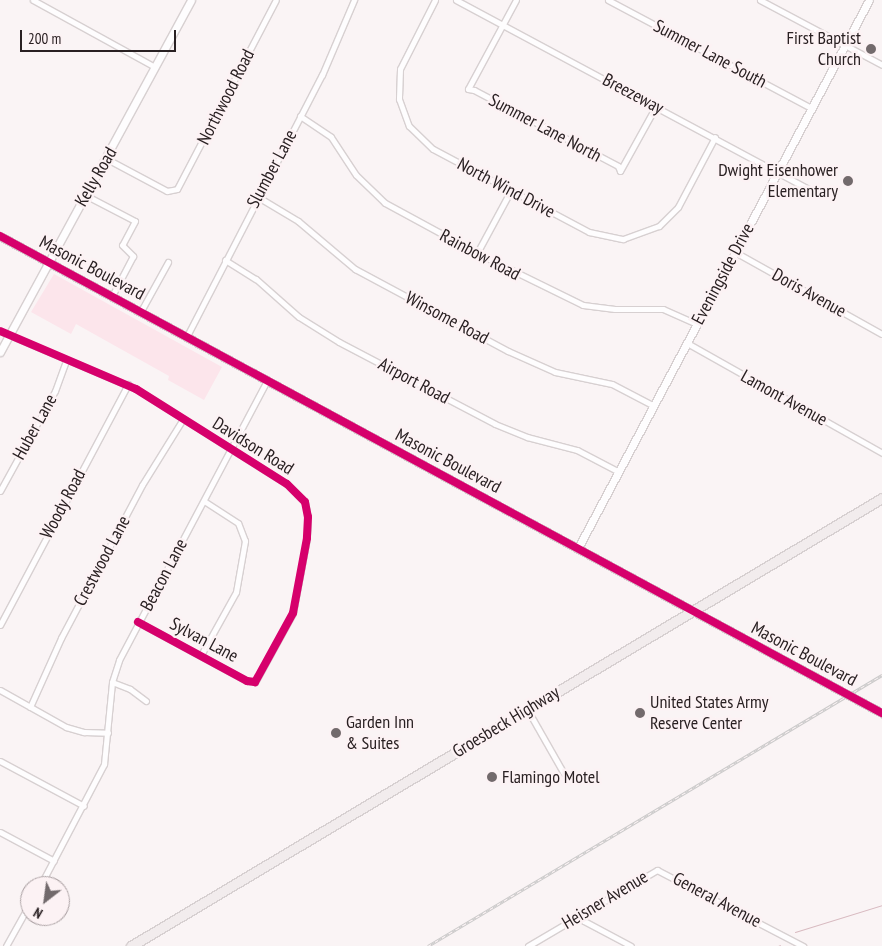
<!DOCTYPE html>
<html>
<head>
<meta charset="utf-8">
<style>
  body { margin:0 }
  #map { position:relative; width:882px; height:946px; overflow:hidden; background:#faf4f5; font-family:"PT Sans Narrow",sans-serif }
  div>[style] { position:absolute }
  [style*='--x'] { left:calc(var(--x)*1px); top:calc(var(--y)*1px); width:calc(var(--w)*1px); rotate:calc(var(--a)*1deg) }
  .green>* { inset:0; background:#fce5eb }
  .stream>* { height:1px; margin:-0.5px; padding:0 0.5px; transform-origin:0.5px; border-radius:0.5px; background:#d8bac0 }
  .roads { filter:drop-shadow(1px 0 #d7d0d1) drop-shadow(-1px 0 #d7d0d1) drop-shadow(0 1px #d7d0d1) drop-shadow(0 -1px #d7d0d1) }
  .minor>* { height:5px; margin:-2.5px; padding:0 2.5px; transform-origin:2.5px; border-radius:2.5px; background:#fefdfe }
  .tertiary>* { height:7px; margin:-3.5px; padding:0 3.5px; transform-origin:3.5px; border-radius:3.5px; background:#fefdfe }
  .primary>* { height:9px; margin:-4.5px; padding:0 4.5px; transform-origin:4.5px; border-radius:4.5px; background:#f2eced }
  .rail>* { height:3px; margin-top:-1.5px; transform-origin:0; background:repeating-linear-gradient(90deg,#fcf2f4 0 4px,#cac9c9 0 8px); box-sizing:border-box; border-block:1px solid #cac9c9 }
  .cycleway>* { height:8px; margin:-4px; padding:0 4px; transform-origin:4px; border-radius:4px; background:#d6006c }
  .dots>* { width:14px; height:14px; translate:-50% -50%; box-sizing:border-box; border:2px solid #fcf2f4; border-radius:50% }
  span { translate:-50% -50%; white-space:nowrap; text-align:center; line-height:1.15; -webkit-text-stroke:5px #fcf2f4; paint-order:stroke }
  .poi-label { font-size:18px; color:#292022 }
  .right { translate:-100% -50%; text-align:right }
  .left { translate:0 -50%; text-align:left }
  .street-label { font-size:18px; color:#292022 }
  .north { position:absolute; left:20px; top:876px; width:50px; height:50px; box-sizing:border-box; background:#fcf2f4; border:1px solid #a89ea0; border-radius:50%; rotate:210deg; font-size:14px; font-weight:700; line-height:20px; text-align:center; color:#292022 }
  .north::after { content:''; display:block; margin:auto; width:18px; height:22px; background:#726a6c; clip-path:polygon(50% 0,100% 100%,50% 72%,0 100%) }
  .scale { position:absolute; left:20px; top:30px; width:156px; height:22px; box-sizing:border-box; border:2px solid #292022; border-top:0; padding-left:6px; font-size:15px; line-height:18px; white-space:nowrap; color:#292022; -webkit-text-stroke:4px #fcf2f4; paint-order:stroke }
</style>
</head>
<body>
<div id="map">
  <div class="green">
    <div style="clip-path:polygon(54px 274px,222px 367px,204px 400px,168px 380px,169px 376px,76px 324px,71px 334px,31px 312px)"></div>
  </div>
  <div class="stream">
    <div style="--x:795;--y:932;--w:91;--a:-17.2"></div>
    <div style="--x:778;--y:946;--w:2;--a:-27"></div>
  </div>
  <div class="roads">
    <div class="minor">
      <div style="--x:33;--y:0;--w:139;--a:28.8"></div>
      <div style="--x:435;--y:0;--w:77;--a:116.9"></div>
      <div style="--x:400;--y:69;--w:30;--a:92"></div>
      <div style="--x:399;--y:99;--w:29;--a:70"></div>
      <div style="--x:409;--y:126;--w:33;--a:44"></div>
      <div style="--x:433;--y:149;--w:177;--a:28"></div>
      <div style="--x:589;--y:232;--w:35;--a:12"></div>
      <div style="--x:623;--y:239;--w:38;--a:-20"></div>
      <div style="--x:659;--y:226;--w:27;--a:-45"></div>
      <div style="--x:678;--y:207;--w:79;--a:-62.1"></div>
      <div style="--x:456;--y:0;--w:400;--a:28.2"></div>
      <div style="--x:608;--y:0;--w:230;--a:28"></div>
      <div style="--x:760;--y:0;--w:138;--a:28"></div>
      <div style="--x:468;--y:89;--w:6;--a:9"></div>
      <div style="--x:474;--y:90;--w:163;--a:27.8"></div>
      <div style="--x:618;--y:166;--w:5;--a:68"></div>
      <div style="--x:620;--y:171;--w:74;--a:-61"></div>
      <div style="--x:468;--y:89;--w:101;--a:-61.7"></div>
      <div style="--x:300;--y:116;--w:37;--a:34"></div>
      <div style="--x:331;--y:137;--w:45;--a:56.7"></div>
      <div style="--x:356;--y:175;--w:40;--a:44"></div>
      <div style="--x:385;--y:203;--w:105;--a:28.5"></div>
      <div style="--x:477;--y:253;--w:118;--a:26.1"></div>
      <div style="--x:583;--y:305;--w:32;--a:7"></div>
      <div style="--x:615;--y:309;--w:48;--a:0"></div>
      <div style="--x:663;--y:309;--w:37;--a:24"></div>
      <div style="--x:107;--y:159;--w:68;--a:28.1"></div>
      <div style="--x:167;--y:191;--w:10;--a:-11"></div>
      <div style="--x:177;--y:189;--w:213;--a:-62.4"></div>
      <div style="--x:85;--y:195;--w:56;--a:27.5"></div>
      <div style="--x:135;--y:221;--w:27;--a:118"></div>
      <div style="--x:122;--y:245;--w:16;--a:45"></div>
      <div style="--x:133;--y:256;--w:45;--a:117.7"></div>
      <div style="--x:258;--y:197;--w:47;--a:31"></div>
      <div style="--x:298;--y:221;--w:75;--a:40.1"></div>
      <div style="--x:355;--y:269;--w:174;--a:28.2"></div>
      <div style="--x:508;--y:351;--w:51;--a:24.1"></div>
      <div style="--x:555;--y:372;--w:58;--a:11.9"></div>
      <div style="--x:612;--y:384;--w:47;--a:27.6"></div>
      <div style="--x:735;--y:252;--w:168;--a:29.2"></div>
      <div style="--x:477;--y:253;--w:72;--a:-61.6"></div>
      <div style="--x:225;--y:260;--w:36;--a:32"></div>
      <div style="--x:256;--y:279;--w:57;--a:41.5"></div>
      <div style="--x:299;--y:317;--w:47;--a:32"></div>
      <div style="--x:339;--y:342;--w:176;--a:27.7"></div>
      <div style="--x:495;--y:424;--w:35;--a:22"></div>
      <div style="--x:527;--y:437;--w:52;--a:14.6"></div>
      <div style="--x:577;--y:450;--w:47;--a:27.6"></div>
      <div style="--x:141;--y:311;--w:56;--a:-61.1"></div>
      <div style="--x:0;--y:331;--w:148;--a:23.1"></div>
      <div style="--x:136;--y:389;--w:178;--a:32.2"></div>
      <div style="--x:287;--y:484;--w:25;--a:45"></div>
      <div style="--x:305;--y:502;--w:15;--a:79"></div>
      <div style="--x:308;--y:517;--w:21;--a:93"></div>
      <div style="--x:307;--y:538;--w:76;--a:100.6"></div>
      <div style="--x:293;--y:613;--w:79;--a:118.8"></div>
      <div style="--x:255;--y:682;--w:8;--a:-173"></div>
      <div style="--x:247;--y:681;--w:124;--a:-151.6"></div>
      <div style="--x:187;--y:336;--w:294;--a:-62.7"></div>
      <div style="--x:322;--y:75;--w:82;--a:-66.9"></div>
      <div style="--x:687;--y:343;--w:224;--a:29.4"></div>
      <div style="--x:0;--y:491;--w:114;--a:-61.2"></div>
      <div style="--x:55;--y:391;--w:32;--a:-70"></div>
      <div style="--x:0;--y:625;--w:273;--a:-62"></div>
      <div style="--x:201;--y:655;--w:72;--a:-60.9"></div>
      <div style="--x:236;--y:592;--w:52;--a:-80"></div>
      <div style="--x:245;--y:541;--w:19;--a:-111"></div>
      <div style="--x:238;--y:523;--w:40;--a:-147.1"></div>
      <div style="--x:112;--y:682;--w:19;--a:21"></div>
      <div style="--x:130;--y:689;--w:20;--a:37"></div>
      <div style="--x:0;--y:690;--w:76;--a:29.3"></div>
      <div style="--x:66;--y:727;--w:19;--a:16"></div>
      <div style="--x:84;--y:732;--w:24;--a:2"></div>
      <div style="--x:30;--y:707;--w:76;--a:-65.8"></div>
      <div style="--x:61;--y:638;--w:173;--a:-62.1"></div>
      <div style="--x:142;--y:485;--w:78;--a:-58.2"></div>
      <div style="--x:527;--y:709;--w:73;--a:60.3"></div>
      <div style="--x:0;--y:761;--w:95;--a:28.2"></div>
      <div style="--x:0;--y:832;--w:61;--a:28.2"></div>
      <div style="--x:40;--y:886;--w:138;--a:-62.3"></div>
      <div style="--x:104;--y:764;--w:82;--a:-84.4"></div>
      <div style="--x:112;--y:682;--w:23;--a:-72"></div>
      <div style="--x:119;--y:660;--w:317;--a:-62.1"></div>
      <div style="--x:579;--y:916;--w:7;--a:45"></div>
      <div style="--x:584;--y:921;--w:53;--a:28"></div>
      <div style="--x:6;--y:946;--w:49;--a:-60.8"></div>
      <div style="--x:528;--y:946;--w:150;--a:-30.5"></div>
      <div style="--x:657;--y:870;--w:165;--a:27.5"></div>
    </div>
    <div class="tertiary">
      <div style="--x:0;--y:236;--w:1003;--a:28.41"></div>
      <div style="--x:0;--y:352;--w:400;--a:-61.5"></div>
      <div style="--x:578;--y:548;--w:620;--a:-62.03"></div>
    </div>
    <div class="primary">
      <div style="--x:131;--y:946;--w:874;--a:-30.82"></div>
    </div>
  </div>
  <div class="rail">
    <div style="--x:428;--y:946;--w:529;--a:-30.83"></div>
  </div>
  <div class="cycleway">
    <div style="--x:0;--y:236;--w:1003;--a:28.41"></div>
    <div style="--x:0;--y:331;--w:148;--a:23.1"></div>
    <div style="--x:136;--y:389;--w:178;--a:32.2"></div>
    <div style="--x:287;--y:484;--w:25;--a:45"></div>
    <div style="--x:305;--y:502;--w:15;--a:79"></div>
    <div style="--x:308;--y:517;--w:21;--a:93"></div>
    <div style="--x:307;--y:538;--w:76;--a:100.6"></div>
    <div style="--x:293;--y:613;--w:79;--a:118.8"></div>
    <div style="--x:255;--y:682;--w:8;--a:-173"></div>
    <div style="--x:247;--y:681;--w:124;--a:-151.6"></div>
  </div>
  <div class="dots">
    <div style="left:871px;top:49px;background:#726a6c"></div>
    <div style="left:848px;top:181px;background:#726a6c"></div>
    <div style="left:640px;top:713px;background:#726a6c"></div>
    <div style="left:336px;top:733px;background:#726a6c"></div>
    <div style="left:492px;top:777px;background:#726a6c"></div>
  </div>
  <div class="poi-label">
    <span class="right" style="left:861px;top:49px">First Baptist<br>Church</span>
    <span class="right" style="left:838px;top:181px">Dwight Eisenhower<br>Elementary</span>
    <span class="left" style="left:650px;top:713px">United States Army<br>Reserve Center</span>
    <span class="left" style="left:346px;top:733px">Garden Inn<br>&amp; Suites</span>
    <span class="left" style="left:502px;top:777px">Flamingo Motel</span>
  </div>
  <div class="street-label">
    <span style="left:710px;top:54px;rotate:28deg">Summer Lane South</span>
    <span style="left:633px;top:94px;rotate:28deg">Breezeway</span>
    <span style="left:226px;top:97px;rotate:-63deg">Northwood Road</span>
    <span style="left:545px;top:128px;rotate:28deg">Summer Lane North</span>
    <span style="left:272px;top:169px;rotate:-62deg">Slumber Lane</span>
    <span style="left:96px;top:177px;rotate:-60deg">Kelly Road</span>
    <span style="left:506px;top:188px;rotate:28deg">North Wind Drive</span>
    <span style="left:480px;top:255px;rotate:28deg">Rainbow Road</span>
    <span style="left:92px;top:268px;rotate:28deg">Masonic Boulevard</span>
    <span style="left:723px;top:274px;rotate:-62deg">Eveningside Drive</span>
    <span style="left:809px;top:293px;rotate:29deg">Doris Avenue</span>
    <span style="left:447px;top:318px;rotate:28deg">Winsome Road</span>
    <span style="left:414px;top:381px;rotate:28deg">Airport Road</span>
    <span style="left:784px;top:398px;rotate:29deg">Lamont Avenue</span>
    <span style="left:35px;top:427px;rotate:-61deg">Huber Lane</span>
    <span style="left:253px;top:446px;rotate:32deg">Davidson Road</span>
    <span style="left:448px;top:461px;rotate:28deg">Masonic Boulevard</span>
    <span style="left:63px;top:504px;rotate:-62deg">Woody Road</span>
    <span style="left:102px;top:561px;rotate:-62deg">Crestwood Lane</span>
    <span style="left:164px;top:575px;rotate:-62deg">Beacon Lane</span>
    <span style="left:204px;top:640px;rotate:28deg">Sylvan Lane</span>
    <span style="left:804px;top:654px;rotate:28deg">Masonic Boulevard</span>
    <span style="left:506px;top:722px;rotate:-31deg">Groesbeck Highway</span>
    <span style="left:605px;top:900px;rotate:-31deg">Heisner Avenue</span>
    <span style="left:717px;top:900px;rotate:28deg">General Avenue</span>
  </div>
  <div class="north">N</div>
  <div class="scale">200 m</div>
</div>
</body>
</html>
